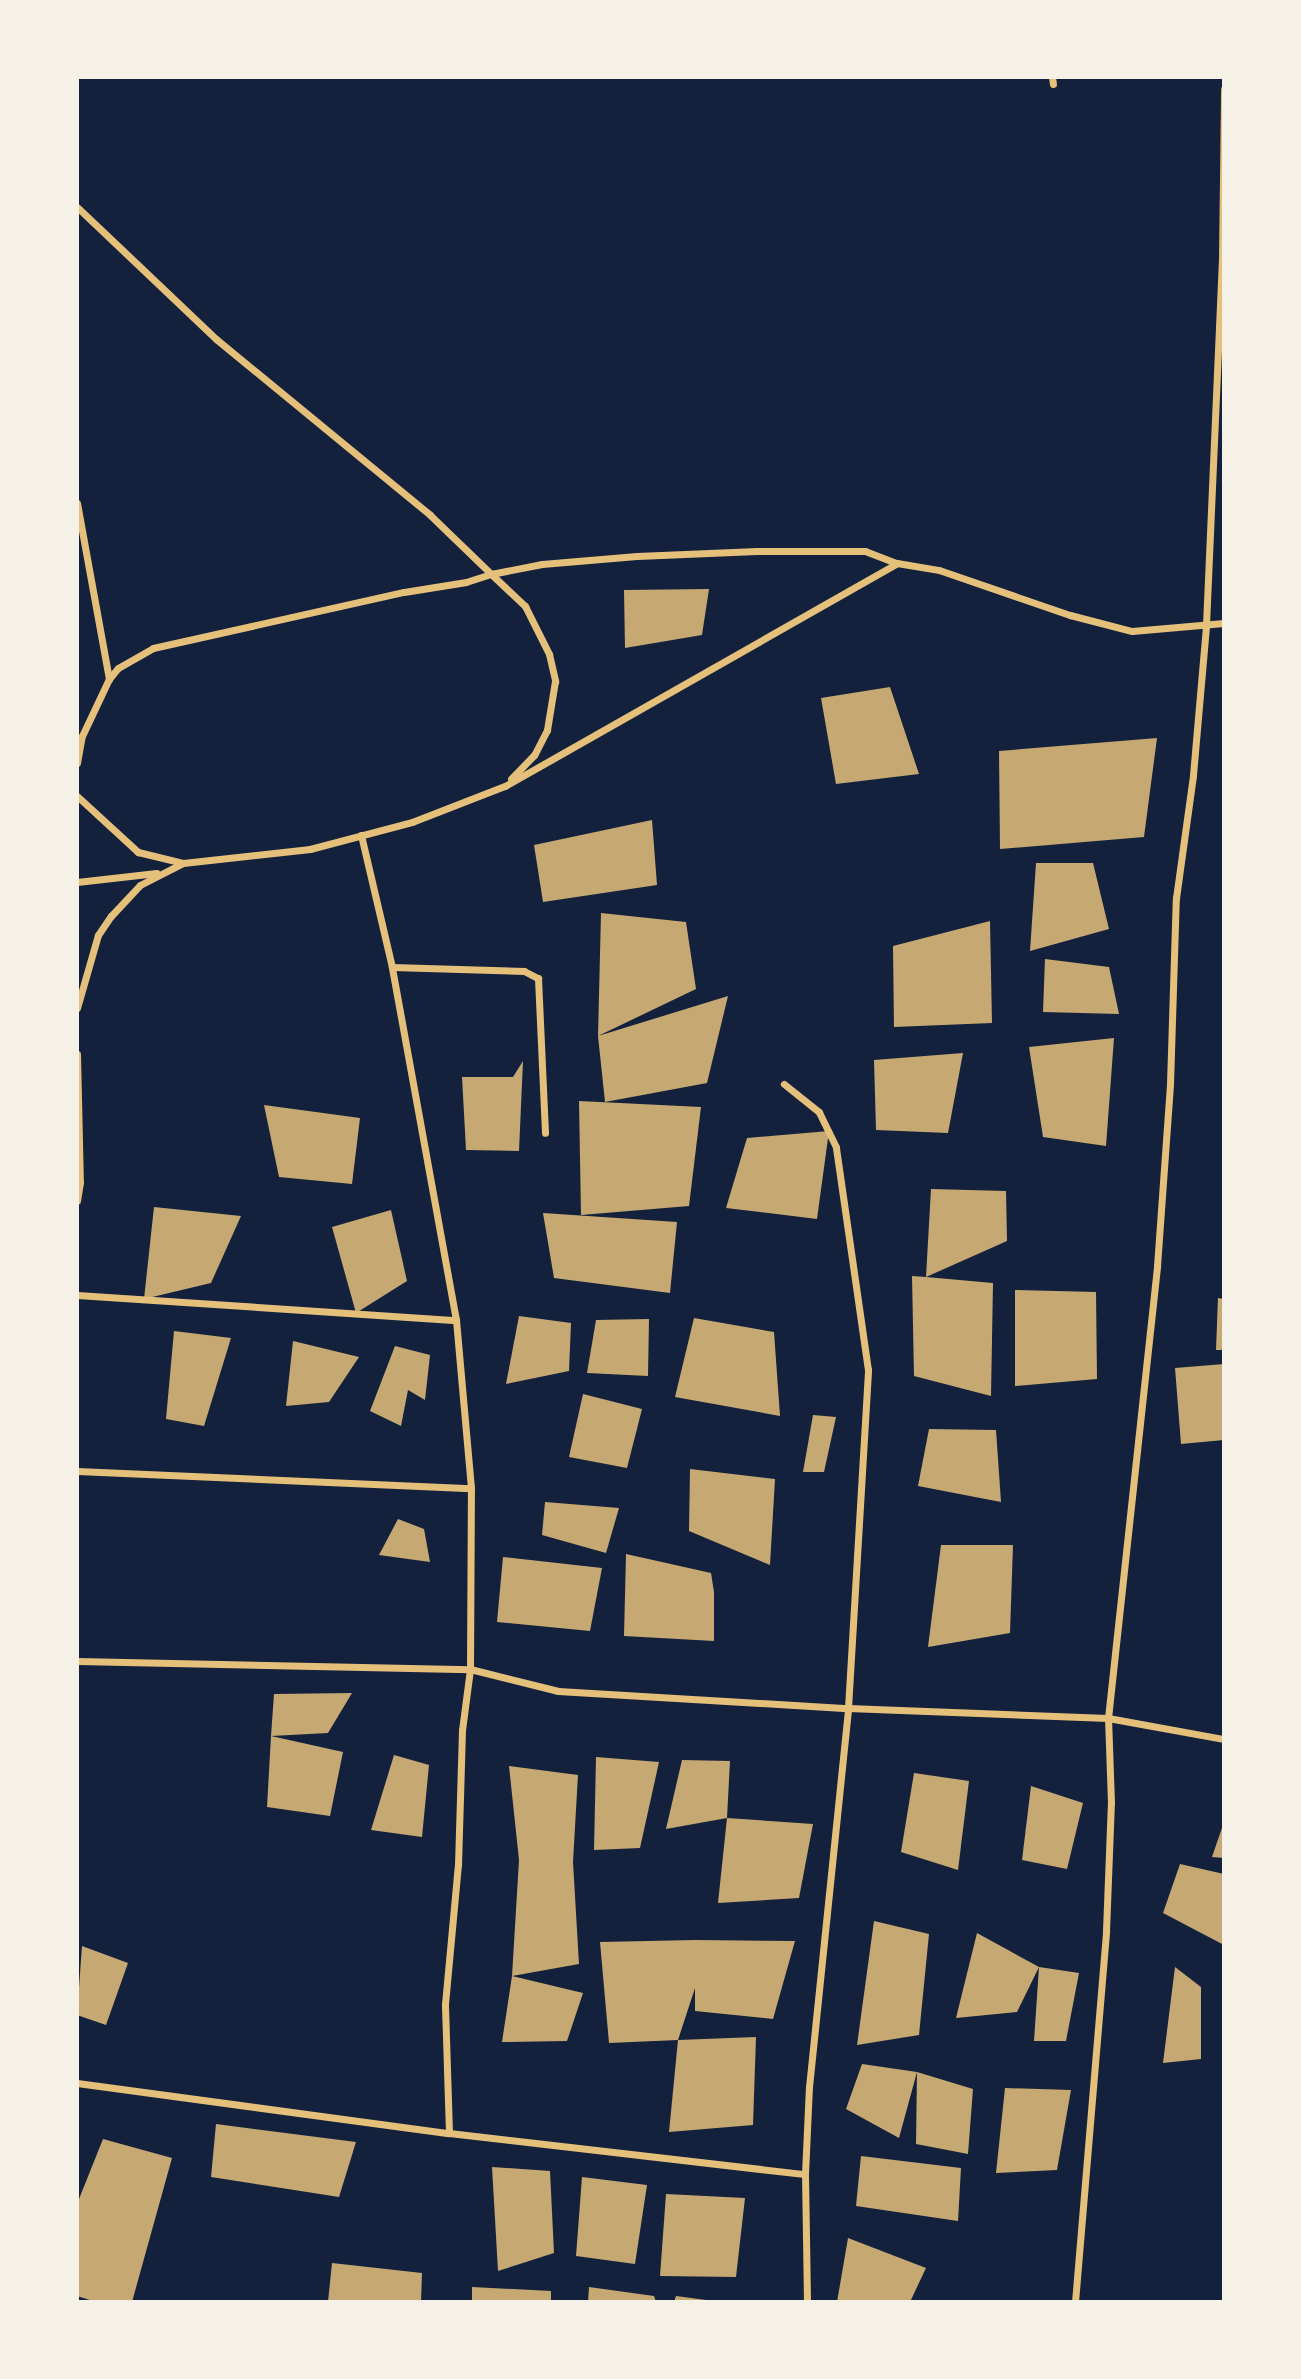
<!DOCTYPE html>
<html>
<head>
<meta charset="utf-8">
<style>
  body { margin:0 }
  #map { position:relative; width:1301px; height:2379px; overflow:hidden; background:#14213d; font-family:"Libre Baskerville",serif }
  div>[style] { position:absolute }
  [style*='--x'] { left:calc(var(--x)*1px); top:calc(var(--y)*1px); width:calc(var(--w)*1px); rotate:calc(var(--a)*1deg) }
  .building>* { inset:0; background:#c6a872 }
  .minor>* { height:7px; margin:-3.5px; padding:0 3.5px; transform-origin:3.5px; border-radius:3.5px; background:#e5c07b }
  span { translate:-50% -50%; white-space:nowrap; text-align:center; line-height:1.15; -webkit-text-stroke:7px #f6f1e7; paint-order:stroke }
  .frame { position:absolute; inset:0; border:79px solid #f6f1e7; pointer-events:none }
</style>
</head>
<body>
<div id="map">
  <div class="building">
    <div style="clip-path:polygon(709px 589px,702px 635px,625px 648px,624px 590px)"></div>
    <div style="clip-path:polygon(890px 687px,919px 774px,836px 784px,821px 698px)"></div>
    <div style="clip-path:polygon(1157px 738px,1144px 837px,1000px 849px,999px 751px)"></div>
    <div style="clip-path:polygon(652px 820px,657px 885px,543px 902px,534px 845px)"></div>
    <div style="clip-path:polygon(1036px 863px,1093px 863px,1109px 929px,1030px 951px)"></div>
    <div style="clip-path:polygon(601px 913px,686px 922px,696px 989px,598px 1036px,728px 996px,707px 1083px,605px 1102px,598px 1036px)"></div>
    <div style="clip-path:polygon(990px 921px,992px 1023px,894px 1027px,893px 946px)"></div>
    <div style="clip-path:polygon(1045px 959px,1109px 967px,1119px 1014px,1043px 1012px)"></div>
    <div style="clip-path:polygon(1114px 1038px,1106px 1146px,1043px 1137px,1029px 1047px)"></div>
    <div style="clip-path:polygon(963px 1053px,948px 1133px,876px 1130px,874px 1060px)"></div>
    <div style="clip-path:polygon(523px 1061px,519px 1151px,466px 1150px,462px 1077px,513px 1077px)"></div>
    <div style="clip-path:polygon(579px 1101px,701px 1107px,689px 1206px,581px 1215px)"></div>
    <div style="clip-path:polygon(264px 1105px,360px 1118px,352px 1184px,279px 1177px)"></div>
    <div style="clip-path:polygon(829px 1131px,817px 1219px,726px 1208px,747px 1138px)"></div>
    <div style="clip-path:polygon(931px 1189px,1006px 1191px,1007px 1241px,926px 1277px,993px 1283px,991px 1396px,914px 1376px,912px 1276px,926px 1277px)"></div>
    <div style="clip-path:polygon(154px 1207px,241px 1216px,211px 1283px,144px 1299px)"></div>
    <div style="clip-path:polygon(391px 1210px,407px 1281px,356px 1313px,332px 1227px)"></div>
    <div style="clip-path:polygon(543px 1213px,677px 1222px,670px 1293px,554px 1278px)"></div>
    <div style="clip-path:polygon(1015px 1290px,1096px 1292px,1097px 1379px,1015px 1386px)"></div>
    <div style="clip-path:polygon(1218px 1298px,1224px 1299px,1224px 1350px,1216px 1350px)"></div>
    <div style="clip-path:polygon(519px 1316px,571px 1323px,569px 1371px,506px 1384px)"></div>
    <div style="clip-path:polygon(694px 1318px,774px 1332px,780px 1416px,675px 1397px)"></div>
    <div style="clip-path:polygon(649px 1319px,648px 1376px,587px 1373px,596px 1320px)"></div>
    <div style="clip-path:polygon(174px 1331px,231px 1338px,204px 1426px,166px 1419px)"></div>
    <div style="clip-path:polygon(293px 1341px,359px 1357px,329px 1402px,286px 1406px)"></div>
    <div style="clip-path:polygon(395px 1346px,430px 1355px,425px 1400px,408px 1390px,401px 1426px,370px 1411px)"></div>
    <div style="clip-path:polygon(1224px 1364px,1224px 1440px,1181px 1444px,1175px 1368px)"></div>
    <div style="clip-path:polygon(583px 1394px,642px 1409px,627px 1468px,569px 1457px)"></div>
    <div style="clip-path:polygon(813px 1415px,836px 1417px,824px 1472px,803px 1472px)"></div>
    <div style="clip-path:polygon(929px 1429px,996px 1430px,1001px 1502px,918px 1486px)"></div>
    <div style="clip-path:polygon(690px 1469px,775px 1479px,770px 1565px,689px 1531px)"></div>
    <div style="clip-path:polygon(545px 1502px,619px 1508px,606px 1553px,542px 1535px)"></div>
    <div style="clip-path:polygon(398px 1519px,424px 1529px,430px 1562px,379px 1555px)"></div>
    <div style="clip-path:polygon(941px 1545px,1013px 1545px,1010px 1633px,928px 1647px)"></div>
    <div style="clip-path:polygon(626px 1554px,711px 1573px,714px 1592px,714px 1641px,624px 1636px)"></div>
    <div style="clip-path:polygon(503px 1557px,602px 1568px,590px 1631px,497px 1622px)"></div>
    <div style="clip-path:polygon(352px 1693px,328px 1733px,271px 1736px,343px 1752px,330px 1816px,267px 1807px,271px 1736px,274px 1694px)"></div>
    <div style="clip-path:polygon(394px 1755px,429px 1765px,422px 1837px,371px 1830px)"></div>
    <div style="clip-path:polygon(596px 1757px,659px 1762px,640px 1848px,594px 1850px)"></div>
    <div style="clip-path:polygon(682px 1760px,730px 1761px,727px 1818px,666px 1829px)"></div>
    <div style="clip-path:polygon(509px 1766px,578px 1775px,573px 1862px,579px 1964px,512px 1976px,519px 1860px)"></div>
    <div style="clip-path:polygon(914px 1773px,969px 1781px,958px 1870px,901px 1852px)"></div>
    <div style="clip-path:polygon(1031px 1786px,1083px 1803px,1067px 1869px,1022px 1860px)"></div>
    <div style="clip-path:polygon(727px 1818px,813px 1824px,799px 1898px,718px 1903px)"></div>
    <div style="clip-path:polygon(1224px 1823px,1224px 1858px,1212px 1857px,1224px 1822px)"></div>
    <div style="clip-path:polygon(1180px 1864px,1224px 1874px,1224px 1945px,1163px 1913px)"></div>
    <div style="clip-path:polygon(874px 1921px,929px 1934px,919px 2035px,857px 2045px)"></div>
    <div style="clip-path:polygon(977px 1933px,1039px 1967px,1079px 1973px,1066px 2041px,1034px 2041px,1039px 1967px,1017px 2012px,956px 2018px)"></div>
    <div style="clip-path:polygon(695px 1940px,795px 1941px,773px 2019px,695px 2011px,695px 1988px,678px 2040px,609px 2043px,600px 1942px)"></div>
    <div style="clip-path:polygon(82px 1946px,128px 1963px,106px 2025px,77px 2015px)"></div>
    <div style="clip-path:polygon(1175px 1967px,1201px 1987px,1201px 2059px,1163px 2063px)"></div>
    <div style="clip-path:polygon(512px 1976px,583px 1993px,567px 2041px,502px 2042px)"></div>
    <div style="clip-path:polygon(756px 2037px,753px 2125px,669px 2132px,678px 2040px)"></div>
    <div style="clip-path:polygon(862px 2064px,917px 2072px,973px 2089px,968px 2154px,916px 2144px,917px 2072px,899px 2138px,846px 2109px)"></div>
    <div style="clip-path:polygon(1005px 2088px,1071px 2090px,1057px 2170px,996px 2173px)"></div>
    <div style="clip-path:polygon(216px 2124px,356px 2142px,339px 2197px,211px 2177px)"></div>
    <div style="clip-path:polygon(103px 2139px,172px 2158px,132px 2302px,96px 2302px,77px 2296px,77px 2204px)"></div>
    <div style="clip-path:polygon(861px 2156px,961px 2168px,958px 2221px,856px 2206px)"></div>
    <div style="clip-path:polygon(492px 2167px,550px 2171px,554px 2253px,498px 2271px)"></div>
    <div style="clip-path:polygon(582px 2177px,647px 2185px,635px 2264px,576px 2256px)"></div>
    <div style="clip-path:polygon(666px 2194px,745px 2198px,736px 2277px,660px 2276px)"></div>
    <div style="clip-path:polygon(848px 2238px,926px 2268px,910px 2302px,837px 2302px)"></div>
    <div style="clip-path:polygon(332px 2263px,422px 2273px,421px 2302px,328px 2302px)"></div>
    <div style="clip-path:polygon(472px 2287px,551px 2291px,551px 2302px,472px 2302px)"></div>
    <div style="clip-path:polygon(589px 2287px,654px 2296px,656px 2302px,588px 2302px)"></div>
    <div style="clip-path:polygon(676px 2296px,706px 2300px,706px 2302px,674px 2302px)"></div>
  </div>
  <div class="minor">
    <div style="--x:1052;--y:77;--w:7;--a:82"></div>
    <div style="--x:77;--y:207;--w:192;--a:43.5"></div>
    <div style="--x:216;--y:339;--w:277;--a:39.4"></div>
    <div style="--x:430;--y:515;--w:85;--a:44"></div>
    <div style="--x:491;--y:574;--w:52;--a:-11.1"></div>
    <div style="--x:542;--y:564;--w:95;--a:-4.8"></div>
    <div style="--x:637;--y:556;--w:120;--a:-2.4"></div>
    <div style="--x:757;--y:551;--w:108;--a:0"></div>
    <div style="--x:865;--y:551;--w:34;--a:21"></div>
    <div style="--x:897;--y:563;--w:43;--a:9.5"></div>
    <div style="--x:939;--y:570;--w:139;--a:19"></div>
    <div style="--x:1070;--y:615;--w:64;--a:14.5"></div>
    <div style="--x:1132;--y:631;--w:92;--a:-5"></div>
    <div style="--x:77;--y:503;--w:179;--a:79.7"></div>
    <div style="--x:77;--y:763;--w:27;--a:-80"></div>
    <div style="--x:82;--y:736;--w:63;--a:-64.7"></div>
    <div style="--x:109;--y:679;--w:14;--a:-51"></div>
    <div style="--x:118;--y:668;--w:40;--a:-29.7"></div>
    <div style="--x:153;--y:648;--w:257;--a:-12.6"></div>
    <div style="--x:404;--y:592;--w:63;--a:-9.2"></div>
    <div style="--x:466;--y:582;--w:26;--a:-18"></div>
    <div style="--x:491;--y:574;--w:47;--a:43.3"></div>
    <div style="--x:525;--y:606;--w:54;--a:63.4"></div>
    <div style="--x:549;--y:654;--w:28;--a:77"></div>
    <div style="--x:555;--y:681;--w:50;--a:99.3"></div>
    <div style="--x:547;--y:730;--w:28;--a:117"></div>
    <div style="--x:534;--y:755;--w:33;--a:134"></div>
    <div style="--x:77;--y:796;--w:83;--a:42.6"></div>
    <div style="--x:138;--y:852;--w:46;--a:13.7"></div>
    <div style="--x:183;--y:863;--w:128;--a:-6.3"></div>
    <div style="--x:310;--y:849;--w:106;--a:-14.8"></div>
    <div style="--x:412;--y:822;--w:100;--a:-21.2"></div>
    <div style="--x:505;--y:786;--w:451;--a:-29.6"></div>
    <div style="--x:361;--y:835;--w:136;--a:76.8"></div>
    <div style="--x:77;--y:882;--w:80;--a:-6.5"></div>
    <div style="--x:77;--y:1008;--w:76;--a:-74"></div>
    <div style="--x:98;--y:935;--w:23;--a:-56"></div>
    <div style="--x:111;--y:916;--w:42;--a:-46.9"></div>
    <div style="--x:140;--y:885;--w:48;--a:-27.1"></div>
    <div style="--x:77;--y:1054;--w:128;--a:88.7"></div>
    <div style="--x:80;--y:1182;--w:19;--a:99"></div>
    <div style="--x:77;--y:1295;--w:380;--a:3.8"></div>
    <div style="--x:456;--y:1320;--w:359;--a:-100.3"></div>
    <div style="--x:392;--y:967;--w:132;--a:1.7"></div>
    <div style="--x:524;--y:971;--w:16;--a:27"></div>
    <div style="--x:538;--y:978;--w:155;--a:87.4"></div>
    <div style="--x:77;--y:1471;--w:394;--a:2.5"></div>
    <div style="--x:77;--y:1661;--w:393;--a:1.2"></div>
    <div style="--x:470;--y:1669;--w:91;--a:14"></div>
    <div style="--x:558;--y:1691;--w:290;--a:3.4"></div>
    <div style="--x:848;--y:1708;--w:260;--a:2.2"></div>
    <div style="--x:1108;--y:1718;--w:118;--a:10.3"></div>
    <div style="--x:77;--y:2083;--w:375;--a:7.7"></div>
    <div style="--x:449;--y:2133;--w:358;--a:6.6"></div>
    <div style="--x:805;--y:2174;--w:87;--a:-87.4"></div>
    <div style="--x:809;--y:2087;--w:381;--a:-84.1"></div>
    <div style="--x:848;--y:1708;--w:339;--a:-86.6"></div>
    <div style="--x:868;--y:1370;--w:225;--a:-98.2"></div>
    <div style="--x:836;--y:1147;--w:39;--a:-116"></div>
    <div style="--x:819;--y:1112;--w:45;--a:-141.3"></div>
    <div style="--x:449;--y:2133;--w:129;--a:-91.8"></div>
    <div style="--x:445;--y:2004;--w:140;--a:-84.7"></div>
    <div style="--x:458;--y:1865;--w:135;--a:-88.3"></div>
    <div style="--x:462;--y:1730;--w:62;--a:-82.5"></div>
    <div style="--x:470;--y:1669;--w:181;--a:-89.7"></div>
    <div style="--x:471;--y:1488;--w:169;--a:-95.1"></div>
    <div style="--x:805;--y:2174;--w:128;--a:89.1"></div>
    <div style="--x:1075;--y:2302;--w:372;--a:-85.2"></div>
    <div style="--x:1106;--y:1931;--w:128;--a:-87.8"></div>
    <div style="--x:1111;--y:1803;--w:85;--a:-92"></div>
    <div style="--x:1108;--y:1718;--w:455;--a:-83.8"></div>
    <div style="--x:1157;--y:1266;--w:182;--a:-85.9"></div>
    <div style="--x:1170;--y:1084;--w:186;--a:-88.2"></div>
    <div style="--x:1176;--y:898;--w:124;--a:-82.1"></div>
    <div style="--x:1193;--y:775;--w:151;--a:-85"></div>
    <div style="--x:1206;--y:625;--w:365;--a:-87.5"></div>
    <div style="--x:1222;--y:260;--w:171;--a:-89.3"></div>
  </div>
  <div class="frame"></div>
</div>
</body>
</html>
